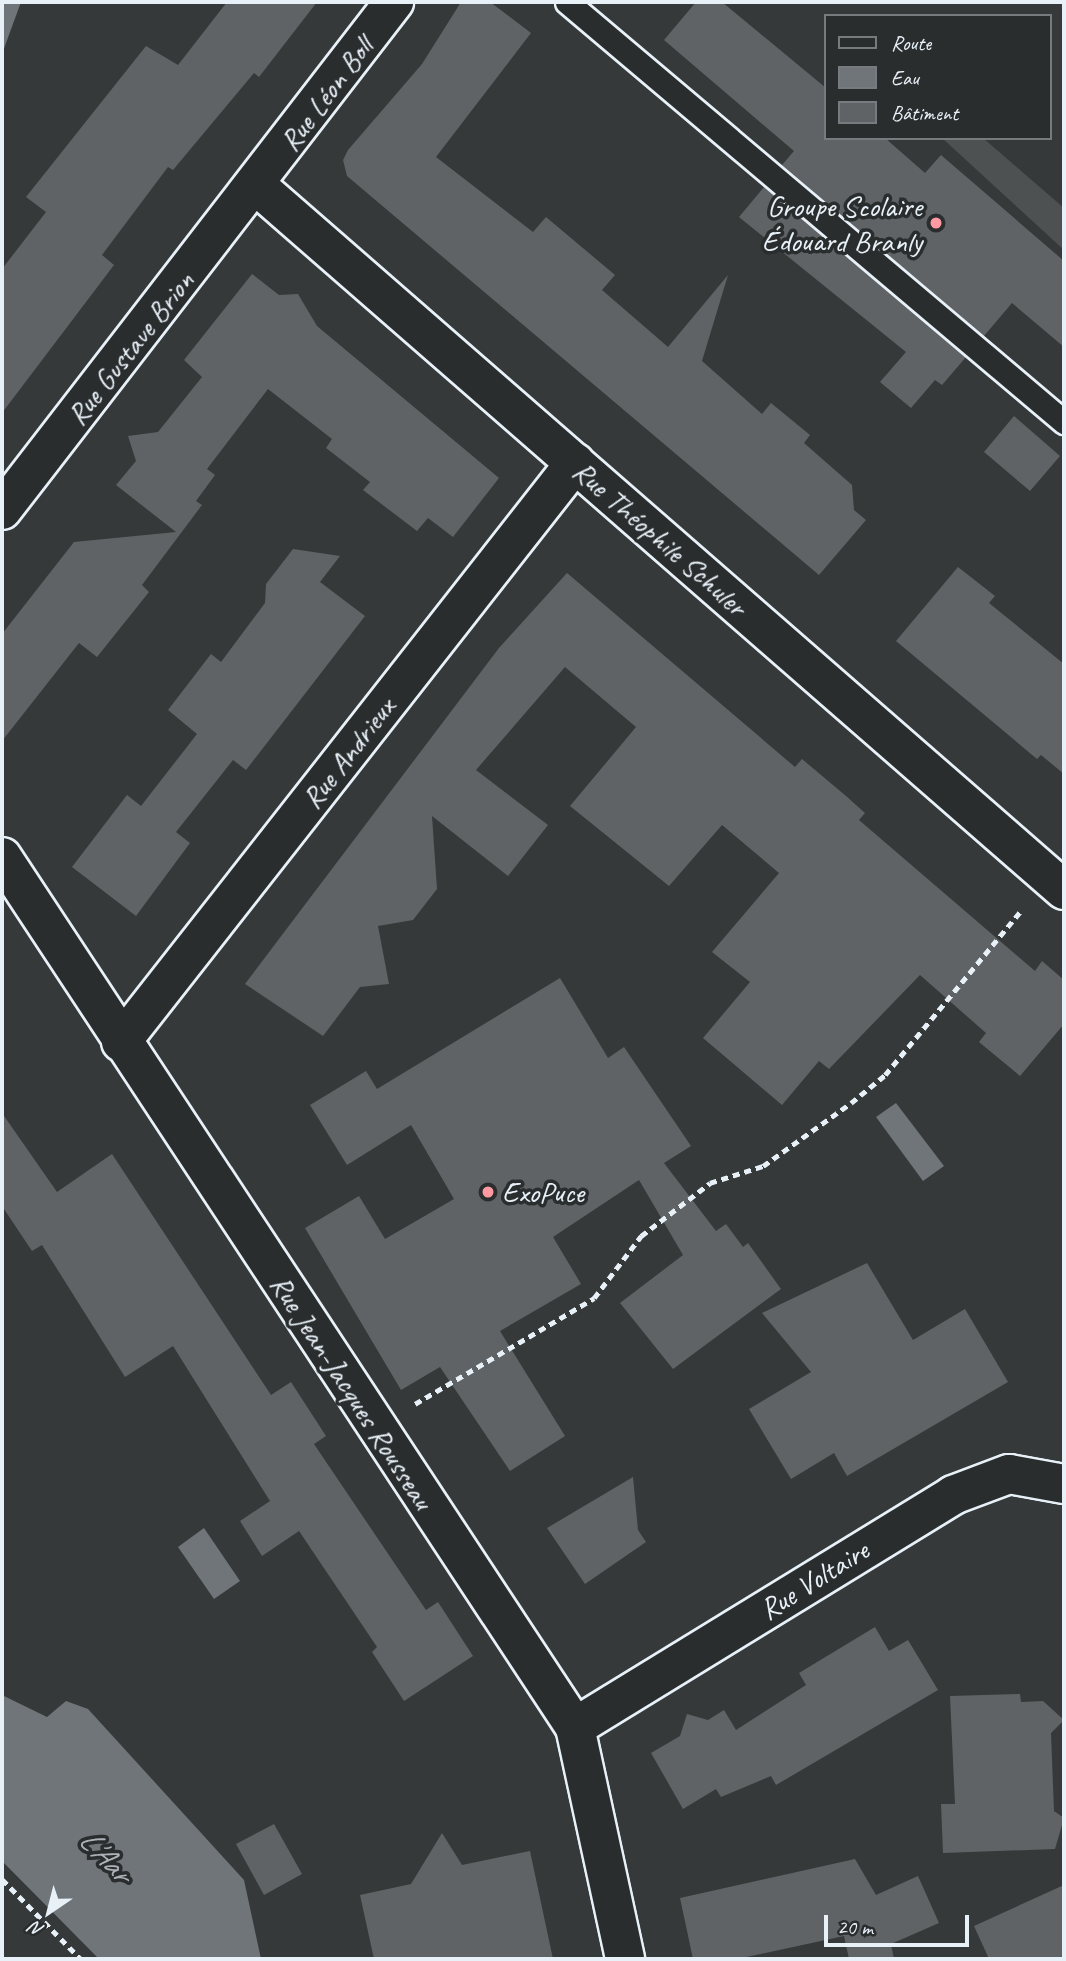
<!DOCTYPE html>
<html>
<head>
<meta charset="utf-8">
<style>
  body { margin:0 }
  #map { position:relative; width:1066px; height:1961px; overflow:hidden; background:#35393a; font-family:Caveat,sans-serif }
  div>[style] { position:absolute }
  [style*='--x'] { left:calc(var(--x)*1px); top:calc(var(--y)*1px); width:calc(var(--w)*1px); rotate:calc(var(--a)*1deg) }
  .green>* { inset:0; background:#4d5152 }
  .water>* { inset:0; background:#707579 }
  .building>* { inset:0; background:#5f6365 }
  .path>* { height:4.5px; margin-top:-2.25px; transform-origin:0; background:repeating-linear-gradient(90deg,#e8f1f8 0 7px,transparent 0 12px) }
  .roads { filter:drop-shadow(2px 0 #e8f1f8) drop-shadow(-2px 0 #e8f1f8) drop-shadow(0 2px #e8f1f8) drop-shadow(0 -2px #e8f1f8) }
  .lane>* { height:23px; margin:-11.5px; padding:0 11.5px; transform-origin:11.5px; border-radius:11.5px; background:#2a2d2e }
  .street>* { height:38px; margin:-19px; padding:0 19px; transform-origin:19px; border-radius:19px; background:#2a2d2e }
  .dots>* { width:19px; height:19px; translate:-50% -50%; box-sizing:border-box; border:4px solid #2a2d2e; border-radius:50% }
  span { translate:-50% -50%; white-space:nowrap; text-align:center; line-height:1.15; -webkit-text-stroke:7px #2a2d2e; paint-order:stroke }
  .street-label { font-size:30px; color:#e8f1f8 }
  .poi-label { font-size:30px; color:#e8f1f8 }
  .right { translate:-100% -50%; text-align:right }
  .left { translate:0 -50%; text-align:left }
  .water-label { font-size:32px; color:#acb3b8; font-style:italic }
  .frame { position:absolute; inset:0; border:4px solid #e8f1f8; pointer-events:none }
  .legend { position:absolute; left:824px; top:14px; width:228px; height:126px; box-sizing:border-box; background:#2a2d2e; border:2px solid #767b7f; margin:0; padding:9px 12px; list-style:none; font-size:21px; color:#e8f1f8 }
  .legend li { display:flex; align-items:center; gap:14px; height:35px }
  .legend b { width:35px; border:2px solid #767b7f }
  .north { position:absolute; left:14px; top:1877px; width:70px; height:70px; -webkit-text-stroke:5px #2a2d2e; paint-order:stroke; rotate:215deg; font-size:19px; font-weight:700; line-height:28px; text-align:center; color:#e8f1f8 }
  .north::after { content:''; display:block; margin:auto; width:24px; height:32px; background:#e8f1f8; clip-path:polygon(50% 0,100% 100%,50% 72%,0 100%) }
  .scale { position:absolute; left:824px; top:1915px; width:145px; height:32px; box-sizing:border-box; border:4px solid #e8f1f8; border-top:0; padding-left:9px; font-size:21px; line-height:24px; white-space:nowrap; color:#e8f1f8; -webkit-text-stroke:5px #2a2d2e; paint-order:stroke }
</style>
</head>
<body>
<div id="map">
  <div class="green">
    <div style="clip-path:polygon(942px 138px,983px 138px,1064px 208px,1064px 250px)"></div>
  </div>
  <div class="water">
    <div style="clip-path:polygon(2px 2px,21px 2px,2px 54px)"></div>
    <div style="clip-path:polygon(896px 1103px,944px 1166px,923px 1181px,876px 1117px)"></div>
    <div style="clip-path:polygon(204px 1528px,240px 1581px,214px 1599px,178px 1547px)"></div>
    <div style="clip-path:polygon(2px 1695px,47px 1717px,66px 1701px,88px 1709px,244px 1880px,261px 1959px,99px 1959px,2px 1861px)"></div>
  </div>
  <div class="building">
    <div style="clip-path:polygon(227px 2px,317px 2px,259px 77px,254px 73px,173px 170px,168px 167px,102px 255px,114px 265px,2px 413px,2px 269px,46px 212px,26px 197px,146px 46px,178px 65px)"></div>
    <div style="clip-path:polygon(461px 2px,490px 2px,531px 33px,436px 157px,533px 232px,546px 217px,615px 275px,602px 290px,668px 347px,728px 275px,702px 361px,762px 414px,771px 403px,810px 435px,804px 443px,852px 485px,854px 510px,866px 520px,819px 575px,347px 176px,343px 160px,348px 150px,422px 64px)"></div>
    <div style="clip-path:polygon(696px 2px,722px 2px,826px 88px,826px 138px,885px 138px,925px 173px,941px 155px,1064px 261px,1064px 347px,1012px 303px,984px 336px,782px 165px,794px 151px,664px 40px)"></div>
    <div style="clip-path:polygon(764px 187px,966px 357px,942px 385px,935px 380px,911px 408px,880px 382px,906px 352px,739px 217px)"></div>
    <div style="clip-path:polygon(252px 274px,279px 295px,298px 294px,317px 326px,499px 478px,453px 537px,428px 518px,417px 531px,363px 490px,370px 482px,326px 448px,332px 439px,268px 389px,207px 469px,215px 475px,196px 501px,202px 505px,142px 585px,149px 592px,97px 657px,79px 643px,2px 741px,2px 634px,74px 542px,176px 532px,116px 485px,136px 461px,128px 436px,158px 432px,202px 377px,184px 360px)"></div>
    <div style="clip-path:polygon(1014px 416px,1060px 456px,1030px 491px,984px 452px)"></div>
    <div style="clip-path:polygon(293px 549px,340px 556px,320px 582px,365px 616px,246px 770px,233px 760px,176px 832px,190px 843px,136px 916px,72px 867px,127px 795px,141px 806px,197px 734px,168px 710px,211px 654px,221px 662px,265px 603px,266px 584px)"></div>
    <div style="clip-path:polygon(958px 567px,995px 596px,989px 603px,1064px 664px,1064px 774px,1041px 755px,1037px 759px,896px 641px)"></div>
    <div style="clip-path:polygon(567px 573px,795px 767px,802px 759px,846px 796px,865px 813px,859px 820px,1035px 971px,1042px 961px,1064px 980px,1064px 1024px,1020px 1076px,979px 1042px,986px 1033px,920px 975px,829px 1069px,819px 1061px,782px 1105px,703px 1038px,750px 982px,712px 952px,779px 873px,722px 825px,669px 886px,570px 806px,636px 727px,565px 667px,476px 770px,548px 825px,508px 876px,432px 816px,437px 889px,413px 920px,378px 926px,389px 984px,360px 987px,323px 1036px,245px 984px,499px 648px)"></div>
    <div style="clip-path:polygon(560px 978px,608px 1058px,624px 1047px,691px 1146px,664px 1163px,716px 1231px,726px 1224px,743px 1247px,748px 1243px,781px 1289px,673px 1369px,620px 1303px,683px 1255px,639px 1180px,553px 1237px,581px 1284px,500px 1331px,565px 1436px,510px 1471px,440px 1367px,401px 1390px,305px 1228px,359px 1196px,385px 1239px,454px 1199px,411px 1125px,347px 1165px,310px 1105px,366px 1071px,377px 1089px)"></div>
    <div style="clip-path:polygon(2px 1113px,57px 1192px,112px 1154px,271px 1395px,291px 1382px,326px 1436px,314px 1444px,426px 1610px,438px 1602px,473px 1656px,404px 1701px,372px 1652px,377px 1647px,299px 1531px,262px 1556px,240px 1521px,270px 1501px,173px 1346px,125px 1377px,42px 1245px,32px 1251px,2px 1206px)"></div>
    <div style="clip-path:polygon(867px 1263px,913px 1340px,965px 1309px,1008px 1382px,847px 1476px,834px 1453px,791px 1479px,749px 1409px,811px 1372px,762px 1313px)"></div>
    <div style="clip-path:polygon(633px 1477px,638px 1530px,646px 1542px,585px 1584px,547px 1528px)"></div>
    <div style="clip-path:polygon(875px 1627px,889px 1651px,908px 1640px,938px 1690px,776px 1785px,771px 1776px,721px 1797px,716px 1789px,683px 1809px,651px 1753px,680px 1736px,687px 1714px,708px 1720px,724px 1710px,736px 1730px,806px 1685px,799px 1673px)"></div>
    <div style="clip-path:polygon(1020px 1694px,1021px 1702px,1043px 1701px,1064px 1720px,1051px 1733px,1054px 1811px,1064px 1818px,1055px 1849px,943px 1853px,941px 1804px,955px 1804px,950px 1696px)"></div>
    <div style="clip-path:polygon(274px 1824px,302px 1874px,264px 1895px,236px 1844px)"></div>
    <div style="clip-path:polygon(442px 1833px,462px 1865px,530px 1851px,553px 1959px,374px 1959px,360px 1895px,411px 1884px)"></div>
    <div style="clip-path:polygon(855px 1859px,876px 1895px,918px 1876px,939px 1923px,891px 1944px,894px 1959px,849px 1959px,844px 1936px,737px 1959px,693px 1959px,680px 1898px)"></div>
    <div style="clip-path:polygon(1064px 1885px,1064px 1959px,989px 1959px,974px 1926px)"></div>
  </div>
  <div class="path">
    <div style="--x:415;--y:1404;--w:208;--a:-30.6"></div>
    <div style="--x:594;--y:1298;--w:78;--a:-52.8"></div>
    <div style="--x:641;--y:1236;--w:87;--a:-37.5"></div>
    <div style="--x:710;--y:1183;--w:56;--a:-17.8"></div>
    <div style="--x:763;--y:1166;--w:108;--a:-35.6"></div>
    <div style="--x:851;--y:1103;--w:44;--a:-39.5"></div>
    <div style="--x:885;--y:1075;--w:212;--a:-50.4"></div>
    <div style="--x:2;--y:1879;--w:112;--a:45.4"></div>
  </div>
  <div class="roads">
    <div class="lane">
      <div style="--x:567;--y:2;--w:651;--a:40.2"></div>
    </div>
    <div class="street">
      <div style="--x:257;--y:186;--w:1071;--a:41.1"></div>
      <div style="--x:2;--y:510;--w:642;--a:-52.34"></div>
      <div style="--x:2;--y:857;--w:1042;--a:56.63"></div>
      <div style="--x:575;--y:1727;--w:237;--a:77.8"></div>
      <div style="--x:121;--y:1042;--w:736;--a:-51.9"></div>
      <div style="--x:575;--y:1727;--w:444;--a:-31.5"></div>
      <div style="--x:953;--y:1495;--w:60;--a:-20.6"></div>
      <div style="--x:1009;--y:1474;--w:56;--a:10.3"></div>
    </div>
  </div>
  <div class="dots">
    <div style="left:936px;top:223px;background:#ff9aa2"></div>
    <div style="left:488px;top:1192px;background:#ff9aa2"></div>
  </div>
  <div class="street-label">
    <span style="left:326px;top:94px;rotate:-53deg">Rue Léon Boll</span>
    <span style="left:130px;top:348px;rotate:-52deg">Rue Gustave Brion</span>
    <span style="left:660px;top:538px;rotate:41deg">Rue Théophile Schuler</span>
    <span style="left:348px;top:753px;rotate:-52deg">Rue Andrieux</span>
    <span style="left:352px;top:1392px;rotate:57deg">Rue Jean-Jacques Rousseau</span>
    <span style="left:814px;top:1580px;rotate:-32deg">Rue Voltaire</span>
  </div>
  <div class="poi-label">
    <span class="right" style="left:922px;top:223px">Groupe Scolaire<br>Édouard Branly</span>
    <span class="left" style="left:502px;top:1192px">ExoPuce</span>
  </div>
  <div class="water-label">
    <span style="left:105px;top:1856px;rotate:47deg">L'Aar</span>
  </div>
  <div class="frame"></div>
  <ul class="legend">
  <li><b style="height:9px;background:#2a2d2e"></b>Route</li>
  <li><b style="height:19px;background:#707579"></b>Eau</li>
  <li><b style="height:19px;background:#5f6365"></b>Bâtiment</li>
  </ul>
  <div class="north">N</div>
  <div class="scale">20 m</div>
</div>
</body>
</html>
